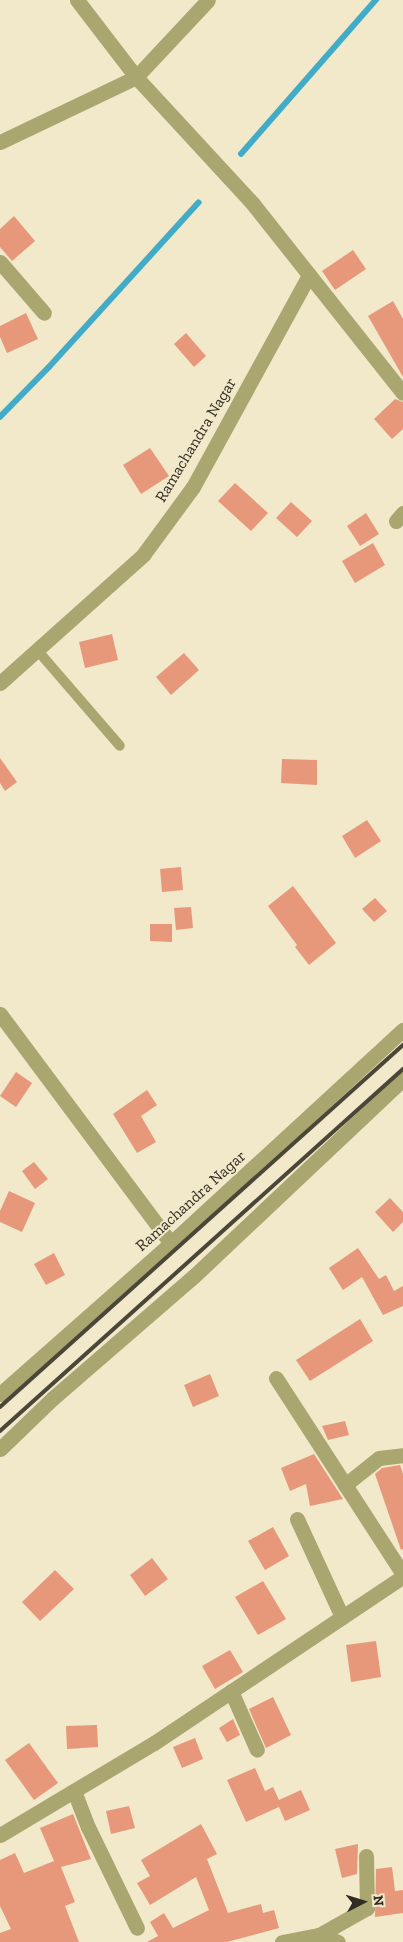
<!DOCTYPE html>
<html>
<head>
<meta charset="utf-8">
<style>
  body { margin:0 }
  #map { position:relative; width:403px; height:1942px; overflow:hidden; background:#f2e8ca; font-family:"Zilla Slab",serif }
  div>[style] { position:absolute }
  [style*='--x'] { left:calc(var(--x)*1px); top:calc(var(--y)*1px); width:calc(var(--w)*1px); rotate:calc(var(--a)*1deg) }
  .stream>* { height:5.5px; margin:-2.75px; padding:0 2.75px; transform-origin:2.75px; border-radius:2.75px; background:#42acc8 }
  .building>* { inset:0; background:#e7987b }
  .lane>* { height:10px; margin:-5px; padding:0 5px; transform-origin:5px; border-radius:5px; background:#a9a670 }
  .street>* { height:15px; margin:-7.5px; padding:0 7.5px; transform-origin:7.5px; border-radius:7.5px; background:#a9a670 }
  .rail>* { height:4px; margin:-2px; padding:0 2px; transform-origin:2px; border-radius:2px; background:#4a4638 }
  span { translate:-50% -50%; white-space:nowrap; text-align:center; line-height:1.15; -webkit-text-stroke:4px #f2e8ca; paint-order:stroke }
  .street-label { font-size:16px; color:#312d22 }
  .north { position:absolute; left:338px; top:1877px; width:50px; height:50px; -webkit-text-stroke:4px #f2e8ca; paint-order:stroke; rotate:85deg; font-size:14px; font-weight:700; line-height:20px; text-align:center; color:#312d22 }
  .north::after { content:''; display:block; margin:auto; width:18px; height:22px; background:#312d22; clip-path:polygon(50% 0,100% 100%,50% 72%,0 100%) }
</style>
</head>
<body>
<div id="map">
  <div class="stream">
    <div style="--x:241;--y:154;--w:205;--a:-48.8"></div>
    <div style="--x:0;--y:417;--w:70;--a:-45.6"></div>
    <div style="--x:49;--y:367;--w:222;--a:-47.7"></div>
  </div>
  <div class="building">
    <div style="clip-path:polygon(14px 216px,35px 241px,12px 261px,0 247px,0 229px)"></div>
    <div style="clip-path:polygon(353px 250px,366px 269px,335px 290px,322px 271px)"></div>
    <div style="clip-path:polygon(393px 301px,403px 319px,403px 377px,368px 316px)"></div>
    <div style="clip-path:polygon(26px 313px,38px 339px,7px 353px,0 337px,0 326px)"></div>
    <div style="clip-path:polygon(186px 333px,206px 356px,194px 367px,174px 344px)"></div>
    <div style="clip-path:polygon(395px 399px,403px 402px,403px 429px,392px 439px,374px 419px)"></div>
    <div style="clip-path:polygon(150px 448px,169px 476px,141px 494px,123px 465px)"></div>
    <div style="clip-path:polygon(235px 483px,268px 513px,251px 531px,218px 501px)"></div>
    <div style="clip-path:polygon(291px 502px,312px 521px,297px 537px,276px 518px)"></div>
    <div style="clip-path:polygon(366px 513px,379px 534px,360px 546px,347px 526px)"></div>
    <div style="clip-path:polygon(373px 543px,385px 565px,355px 583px,342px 561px)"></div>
    <div style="clip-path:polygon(112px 634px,118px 660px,85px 668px,79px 642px)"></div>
    <div style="clip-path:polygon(184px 653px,199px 670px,171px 695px,156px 677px)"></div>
    <div style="clip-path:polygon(0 758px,17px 782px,5px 791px,0 783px)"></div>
    <div style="clip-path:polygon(282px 759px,317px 760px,317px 785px,281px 783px)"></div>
    <div style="clip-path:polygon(367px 820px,381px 841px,355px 858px,342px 836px)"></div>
    <div style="clip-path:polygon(181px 867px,183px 890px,162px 892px,160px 869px)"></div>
    <div style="clip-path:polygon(293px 886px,336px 943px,309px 965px,295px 947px,297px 945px,268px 906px)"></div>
    <div style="clip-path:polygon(375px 898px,387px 911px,374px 922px,362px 909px)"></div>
    <div style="clip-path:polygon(191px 907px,193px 928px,176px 930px,174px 908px)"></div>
    <div style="clip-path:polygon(150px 924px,172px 924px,172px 942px,150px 941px)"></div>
    <div style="clip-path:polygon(16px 1072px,32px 1083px,16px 1107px,0 1096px)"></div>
    <div style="clip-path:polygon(147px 1090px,157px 1105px,141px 1116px,156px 1142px,137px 1153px,113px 1114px)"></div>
    <div style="clip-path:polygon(34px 1162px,48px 1179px,35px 1189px,22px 1171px)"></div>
    <div style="clip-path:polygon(9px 1191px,35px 1203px,22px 1232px,0 1222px,0 1211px)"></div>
    <div style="clip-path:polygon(390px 1198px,403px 1212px,403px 1222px,393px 1232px,375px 1212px)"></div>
    <div style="clip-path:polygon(358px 1248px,379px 1279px,386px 1275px,394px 1291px,403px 1286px,403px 1306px,383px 1315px,362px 1277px,343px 1290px,329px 1268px)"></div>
    <div style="clip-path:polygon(54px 1253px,65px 1275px,46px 1285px,34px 1264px)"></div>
    <div style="clip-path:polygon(360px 1319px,373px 1341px,310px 1381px,296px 1360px)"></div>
    <div style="clip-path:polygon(210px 1374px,219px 1396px,193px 1407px,184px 1385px)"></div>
    <div style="clip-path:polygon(345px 1421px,349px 1435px,328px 1440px,322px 1426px)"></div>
    <div style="clip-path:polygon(314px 1454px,343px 1499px,310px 1506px,306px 1484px,290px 1491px,281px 1468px)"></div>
    <div style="clip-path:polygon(400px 1465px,403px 1474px,403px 1549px,401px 1550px,375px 1474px,382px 1468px)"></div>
    <div style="clip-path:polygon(273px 1527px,289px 1556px,265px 1570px,248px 1541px)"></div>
    <div style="clip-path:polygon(152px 1558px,168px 1579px,145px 1596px,130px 1575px)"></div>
    <div style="clip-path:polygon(55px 1570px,74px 1589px,40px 1621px,22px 1602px)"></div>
    <div style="clip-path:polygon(263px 1581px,286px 1619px,258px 1635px,235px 1597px)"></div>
    <div style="clip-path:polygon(376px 1641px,381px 1677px,351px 1682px,346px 1645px)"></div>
    <div style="clip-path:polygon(230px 1650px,243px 1672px,215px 1689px,202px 1666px)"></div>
    <div style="clip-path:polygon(273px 1697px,291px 1735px,266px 1748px,249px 1709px)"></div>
    <div style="clip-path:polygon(233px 1719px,240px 1735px,227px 1742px,219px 1728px)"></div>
    <div style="clip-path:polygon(97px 1725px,98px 1747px,67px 1749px,66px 1726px)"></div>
    <div style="clip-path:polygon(195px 1738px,203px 1759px,182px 1768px,173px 1747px)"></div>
    <div style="clip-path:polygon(29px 1743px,58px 1783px,34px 1800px,5px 1760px)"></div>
    <div style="clip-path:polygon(255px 1768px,265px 1791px,273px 1787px,279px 1800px,301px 1790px,310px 1810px,285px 1821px,279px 1807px,246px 1822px,227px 1780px)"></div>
    <div style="clip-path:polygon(129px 1806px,135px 1828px,111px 1834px,106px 1811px)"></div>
    <div style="clip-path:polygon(73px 1814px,91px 1859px,61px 1867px,75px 1902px,65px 1906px,79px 1942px,0 1942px,0 1933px,11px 1929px,0 1906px,0 1860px,15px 1853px,24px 1873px,54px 1861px,40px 1828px)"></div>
    <div style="clip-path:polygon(201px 1824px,217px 1854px,207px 1859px,228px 1913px,261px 1904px,263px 1913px,274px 1910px,279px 1928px,227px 1942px,147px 1942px,158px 1936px,150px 1922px,164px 1913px,173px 1928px,209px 1910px,196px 1877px,150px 1905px,137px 1883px,150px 1876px,141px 1860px)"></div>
    <div style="clip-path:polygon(358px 1844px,357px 1874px,342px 1878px,335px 1849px)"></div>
    <div style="clip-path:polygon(392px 1867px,395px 1891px,403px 1890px,403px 1913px,375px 1917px,376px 1869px)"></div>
  </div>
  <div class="lane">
    <div style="--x:38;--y:651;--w:125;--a:49.2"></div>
  </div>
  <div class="street">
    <div style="--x:77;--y:0;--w:97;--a:52.5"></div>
    <div style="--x:136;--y:77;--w:173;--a:47.3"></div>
    <div style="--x:253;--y:204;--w:241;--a:51.6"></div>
    <div style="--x:0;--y:142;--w:151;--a:-25.5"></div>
    <div style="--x:136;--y:77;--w:105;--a:-46.9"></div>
    <div style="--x:0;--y:262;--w:67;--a:49.2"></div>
    <div style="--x:396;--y:521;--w:11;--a:-49"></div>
    <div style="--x:0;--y:683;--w:192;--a:-41.8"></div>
    <div style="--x:143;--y:555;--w:84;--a:-53.7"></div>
    <div style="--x:193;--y:487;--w:242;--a:-61.3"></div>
    <div style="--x:0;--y:1014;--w:286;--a:53.3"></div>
    <div style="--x:276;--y:1378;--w:234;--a:57.1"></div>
    <div style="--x:0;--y:1394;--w:228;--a:-41.4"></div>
    <div style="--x:171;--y:1243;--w:315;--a:-42.6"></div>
    <div style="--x:0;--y:1449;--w:74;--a:-43.9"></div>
    <div style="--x:53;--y:1398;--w:186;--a:-40.9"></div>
    <div style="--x:194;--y:1276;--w:287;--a:-43.3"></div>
    <div style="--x:345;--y:1485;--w:43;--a:-38.5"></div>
    <div style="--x:379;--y:1458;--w:24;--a:-7"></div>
    <div style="--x:297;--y:1519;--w:108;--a:65.3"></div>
    <div style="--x:231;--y:1691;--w:64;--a:66.2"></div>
    <div style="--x:74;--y:1791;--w:39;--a:69"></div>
    <div style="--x:88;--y:1827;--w:112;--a:64.1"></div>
    <div style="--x:0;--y:1835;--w:179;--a:-30.9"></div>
    <div style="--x:154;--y:1743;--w:300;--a:-33.8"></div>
    <div style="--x:319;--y:1935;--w:55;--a:-29.4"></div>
    <div style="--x:367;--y:1908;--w:52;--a:-91.1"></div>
    <div style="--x:282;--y:1942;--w:38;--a:-11"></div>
    <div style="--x:319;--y:1935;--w:20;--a:20"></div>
  </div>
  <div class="rail">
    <div style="--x:0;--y:1407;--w:542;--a:-41.93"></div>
    <div style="--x:0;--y:1431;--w:542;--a:-41.93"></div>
  </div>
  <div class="street-label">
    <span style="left:196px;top:440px;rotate:-59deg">Ramachandra Nagar</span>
    <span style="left:191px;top:1201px;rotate:-42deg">Ramachandra Nagar</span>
  </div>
  <div class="north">N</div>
</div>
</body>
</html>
